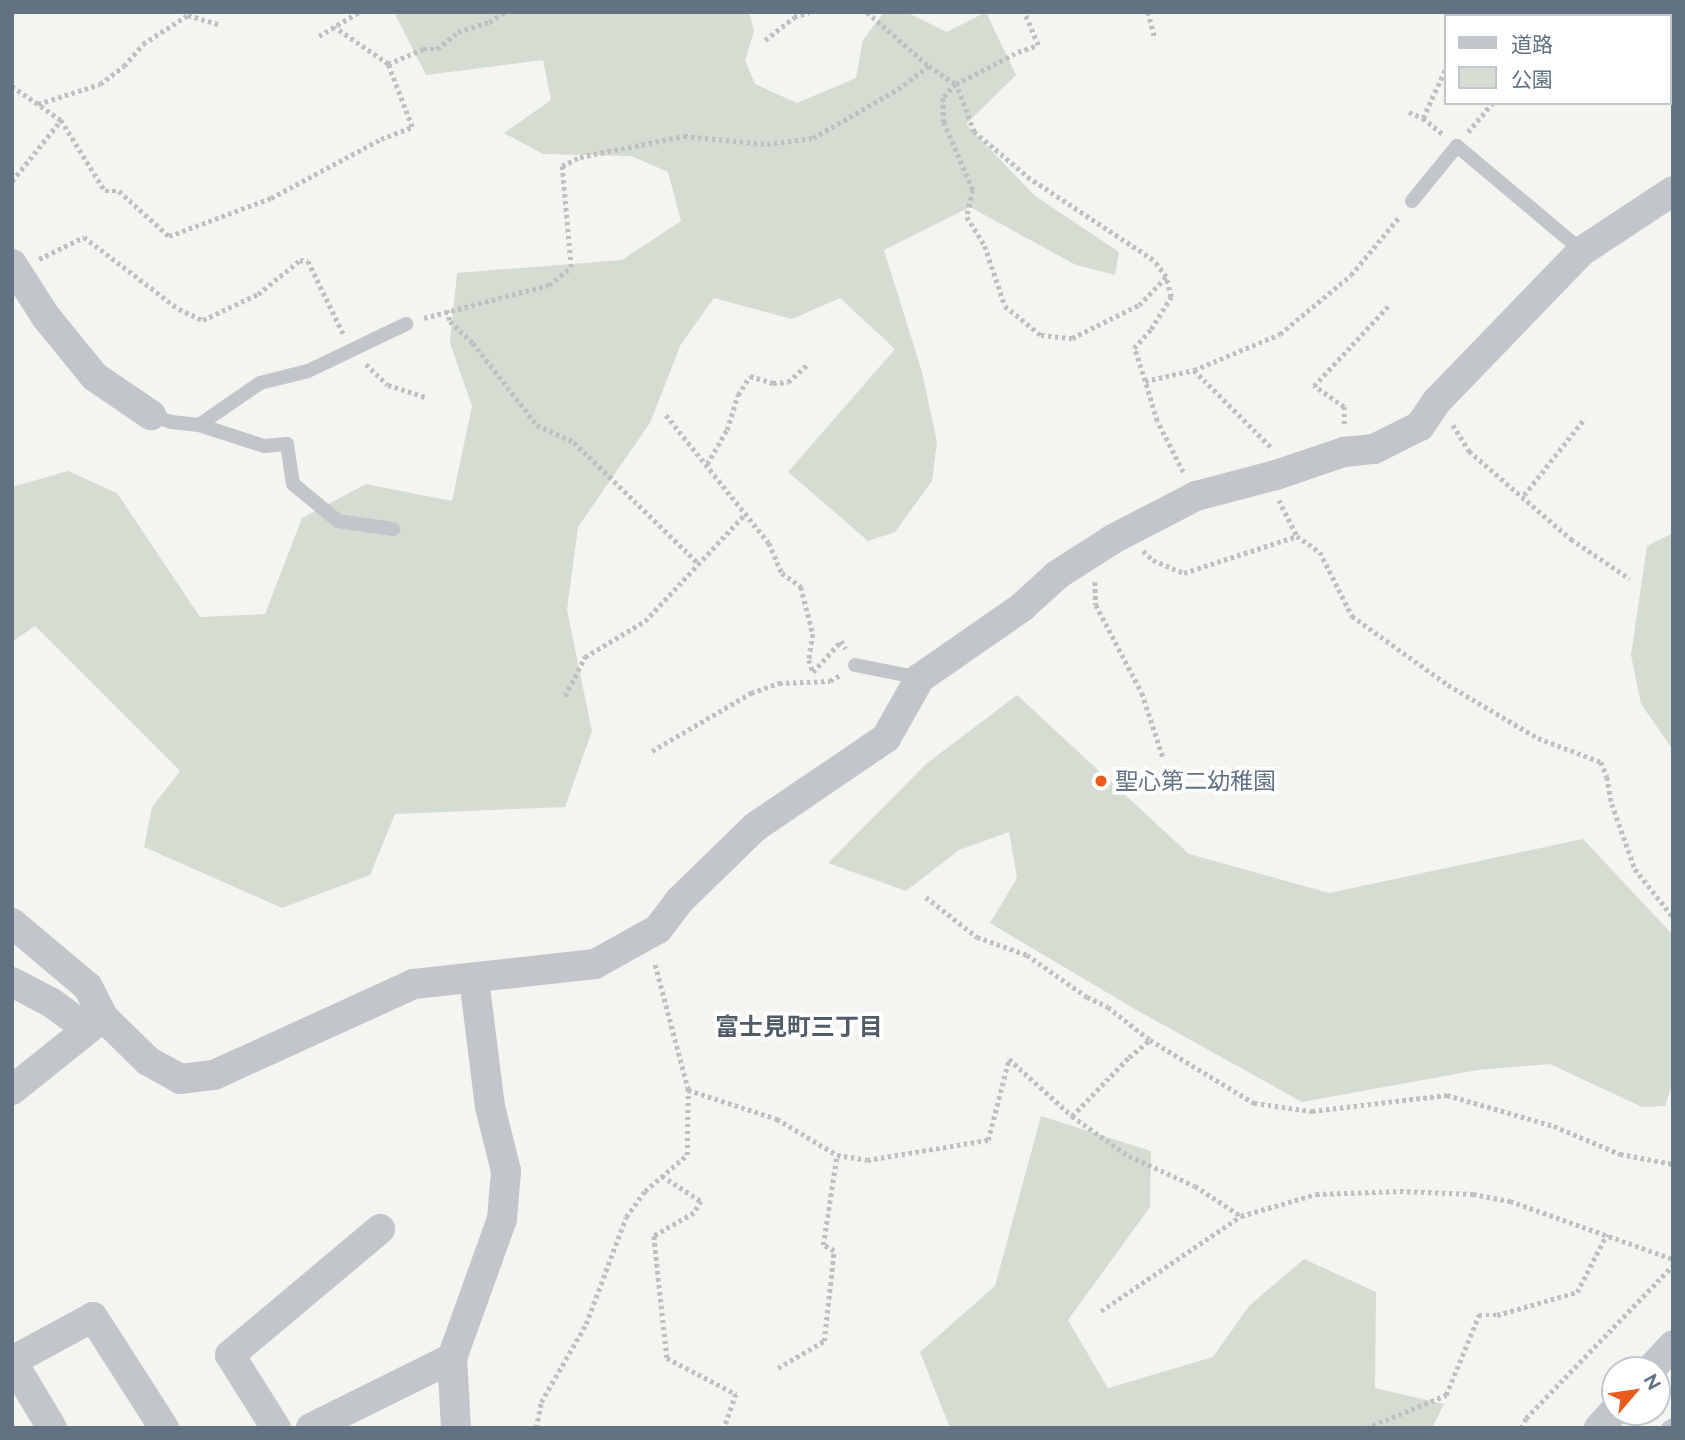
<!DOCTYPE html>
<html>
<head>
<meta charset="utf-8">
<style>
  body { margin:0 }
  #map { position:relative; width:1685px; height:1440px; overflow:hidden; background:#f4f5f0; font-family:Raleway,"Noto Sans JP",sans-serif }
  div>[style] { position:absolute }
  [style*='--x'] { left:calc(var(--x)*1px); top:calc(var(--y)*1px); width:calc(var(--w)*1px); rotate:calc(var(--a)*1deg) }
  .green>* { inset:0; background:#d5dcd1 }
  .path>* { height:4.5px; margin-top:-2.25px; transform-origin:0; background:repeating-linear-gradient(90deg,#bebfc1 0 3.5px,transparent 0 7px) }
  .service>* { height:14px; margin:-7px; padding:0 7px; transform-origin:7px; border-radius:7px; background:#c2c5c9 }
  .minor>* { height:30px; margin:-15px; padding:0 15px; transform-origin:15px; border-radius:15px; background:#c2c5c9 }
  .dots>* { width:19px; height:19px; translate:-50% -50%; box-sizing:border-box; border:4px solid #fff; border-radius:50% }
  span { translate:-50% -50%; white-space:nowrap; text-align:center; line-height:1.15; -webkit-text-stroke:7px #fff; paint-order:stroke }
  .poi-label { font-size:23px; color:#627283 }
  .left { translate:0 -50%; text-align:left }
  .neighbourhood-label { font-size:24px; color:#515c68; font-weight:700 }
  .frame { position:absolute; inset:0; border:14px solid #627283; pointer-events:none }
  .legend { position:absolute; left:1444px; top:14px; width:228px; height:91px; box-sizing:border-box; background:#fff; border:2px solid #c0c7cd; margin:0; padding:9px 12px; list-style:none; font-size:21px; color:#627283 }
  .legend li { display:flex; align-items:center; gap:14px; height:35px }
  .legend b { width:35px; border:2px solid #c0c7cd }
  .north { position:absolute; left:1601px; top:1356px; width:70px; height:70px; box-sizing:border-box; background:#fff; border:2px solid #c0c7cd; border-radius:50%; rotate:61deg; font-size:19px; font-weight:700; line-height:28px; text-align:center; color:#627283 }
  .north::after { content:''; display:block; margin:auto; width:24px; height:32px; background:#e95a1c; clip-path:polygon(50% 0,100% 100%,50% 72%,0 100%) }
</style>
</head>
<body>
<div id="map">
  <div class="green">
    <div style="clip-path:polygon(394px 12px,749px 12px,754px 31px,745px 60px,755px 84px,797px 103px,856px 78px,863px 40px,884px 12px,906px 12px,947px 32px,986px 12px,1016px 75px,966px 124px,1035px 196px,1119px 252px,1115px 275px,1076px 265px,970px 207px,884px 250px,922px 372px,937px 442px,932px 481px,895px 532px,868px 541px,788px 472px,895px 349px,840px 298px,792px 319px,714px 298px,681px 344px,650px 423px,578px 527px,567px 610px,592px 731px,565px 807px,395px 814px,370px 875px,282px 908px,144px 847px,152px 807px,180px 771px,35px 626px,12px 642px,12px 487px,68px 471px,117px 493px,200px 617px,265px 614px,302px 518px,366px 484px,452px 501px,472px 406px,450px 343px,457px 273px,622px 260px,681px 221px,668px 172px,631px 156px,543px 154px,504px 133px,551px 100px,543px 60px,426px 75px)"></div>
    <div style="clip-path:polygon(1673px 533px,1673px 750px,1641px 704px,1631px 655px,1647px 546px)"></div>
    <div style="clip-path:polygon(1017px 695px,1189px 854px,1329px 893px,1583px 839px,1673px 935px,1673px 1082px,1665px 1106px,1642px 1107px,1550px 1064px,1478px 1070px,1302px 1102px,1133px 1008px,990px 923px,1017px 878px,1009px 832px,959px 850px,906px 891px,828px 863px,926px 764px)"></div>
    <div style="clip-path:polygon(1041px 1116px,1151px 1151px,1150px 1207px,1068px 1320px,1108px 1388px,1213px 1357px,1249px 1306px,1304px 1259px,1376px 1292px,1375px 1388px,1444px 1404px,1432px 1428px,950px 1428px,920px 1352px,995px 1286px)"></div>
  </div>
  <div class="path">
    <div style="--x:867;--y:12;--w:82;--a:41.1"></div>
    <div style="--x:1148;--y:12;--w:28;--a:75"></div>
    <div style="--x:1665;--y:16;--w:5;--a:-53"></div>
    <div style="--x:319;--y:36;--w:47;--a:-31"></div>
    <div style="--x:765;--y:40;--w:37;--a:-38"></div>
    <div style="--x:794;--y:17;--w:16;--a:-18"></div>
    <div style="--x:388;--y:64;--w:38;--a:-23"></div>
    <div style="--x:423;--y:49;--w:14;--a:0"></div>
    <div style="--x:437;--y:49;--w:27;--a:-39"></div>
    <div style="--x:458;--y:32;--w:33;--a:-18"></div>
    <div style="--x:489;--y:22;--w:19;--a:-32"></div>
    <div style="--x:12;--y:86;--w:60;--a:34.8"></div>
    <div style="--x:61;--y:120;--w:84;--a:58.2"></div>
    <div style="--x:105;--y:191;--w:14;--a:0"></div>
    <div style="--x:119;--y:191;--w:67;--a:42"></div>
    <div style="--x:169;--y:236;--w:109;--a:-20.4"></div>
    <div style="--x:271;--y:198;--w:125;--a:-28.2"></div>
    <div style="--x:381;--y:139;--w:33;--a:-21"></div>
    <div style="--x:412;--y:127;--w:67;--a:-110.9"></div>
    <div style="--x:388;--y:64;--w:65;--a:-145.6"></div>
    <div style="--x:38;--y:104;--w:65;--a:-17.9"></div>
    <div style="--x:100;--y:84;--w:30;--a:-37"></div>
    <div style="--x:124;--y:66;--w:29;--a:-49"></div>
    <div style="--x:143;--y:44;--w:54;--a:-32.8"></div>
    <div style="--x:188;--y:15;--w:34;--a:17"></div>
    <div style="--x:1409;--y:112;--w:15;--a:23"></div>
    <div style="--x:1423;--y:118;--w:26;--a:39"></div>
    <div style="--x:1423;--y:118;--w:53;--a:-65.4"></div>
    <div style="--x:1468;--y:132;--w:38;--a:-50"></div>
    <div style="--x:12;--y:181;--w:78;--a:-51.2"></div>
    <div style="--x:39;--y:259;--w:50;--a:-26.1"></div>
    <div style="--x:84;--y:237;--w:119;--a:37.2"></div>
    <div style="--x:179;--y:309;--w:26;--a:25"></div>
    <div style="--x:203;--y:320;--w:61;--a:-25.3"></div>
    <div style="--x:258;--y:294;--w:54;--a:-39"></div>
    <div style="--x:300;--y:260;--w:8;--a:7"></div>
    <div style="--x:308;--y:261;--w:82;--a:64.1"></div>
    <div style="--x:447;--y:310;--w:11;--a:75"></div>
    <div style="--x:450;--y:321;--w:32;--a:44"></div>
    <div style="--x:473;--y:343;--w:104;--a:52"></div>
    <div style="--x:537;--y:425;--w:41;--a:24.7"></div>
    <div style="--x:574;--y:442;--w:175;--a:44.3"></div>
    <div style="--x:424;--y:318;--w:129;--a:-14.8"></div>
    <div style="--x:549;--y:285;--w:28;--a:-39"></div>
    <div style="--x:571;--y:267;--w:101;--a:-95.1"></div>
    <div style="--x:562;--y:166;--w:20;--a:-27"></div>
    <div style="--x:580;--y:157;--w:106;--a:-11.4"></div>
    <div style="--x:684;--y:136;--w:83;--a:5.5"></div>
    <div style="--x:767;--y:144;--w:46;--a:-7.4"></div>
    <div style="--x:813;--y:138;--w:98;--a:-30"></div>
    <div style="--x:898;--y:89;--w:39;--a:-37"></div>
    <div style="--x:929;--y:66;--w:32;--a:34"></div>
    <div style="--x:956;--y:84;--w:70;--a:-27.3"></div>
    <div style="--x:1018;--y:52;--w:21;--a:-19"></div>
    <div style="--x:1038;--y:45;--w:36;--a:-113"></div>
    <div style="--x:366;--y:364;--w:30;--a:44"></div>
    <div style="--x:388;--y:385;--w:42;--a:18"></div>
    <div style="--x:1194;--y:370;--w:110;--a:45"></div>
    <div style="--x:1145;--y:381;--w:35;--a:-108"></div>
    <div style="--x:1134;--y:348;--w:25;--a:-48"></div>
    <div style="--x:1151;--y:329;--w:38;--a:-58"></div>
    <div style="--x:1171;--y:297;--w:21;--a:-104"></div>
    <div style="--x:1166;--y:277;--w:21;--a:-127"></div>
    <div style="--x:1153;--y:260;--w:147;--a:-146.6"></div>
    <div style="--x:1030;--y:179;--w:73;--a:-140"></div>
    <div style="--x:974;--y:132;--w:51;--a:-110.6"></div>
    <div style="--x:956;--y:84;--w:19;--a:133"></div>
    <div style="--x:943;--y:98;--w:24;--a:88"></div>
    <div style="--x:944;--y:122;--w:74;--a:66.9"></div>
    <div style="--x:973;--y:190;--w:28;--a:103"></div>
    <div style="--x:967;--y:217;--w:34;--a:58"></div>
    <div style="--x:985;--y:246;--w:63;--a:71.6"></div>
    <div style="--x:1005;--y:306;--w:46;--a:38.9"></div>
    <div style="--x:1041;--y:335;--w:31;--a:6"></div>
    <div style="--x:1072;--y:338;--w:75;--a:-26.2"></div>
    <div style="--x:1139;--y:305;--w:39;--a:-46"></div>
    <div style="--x:666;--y:415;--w:164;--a:51.2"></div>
    <div style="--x:769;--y:543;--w:33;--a:67"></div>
    <div style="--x:782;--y:573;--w:24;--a:36"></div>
    <div style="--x:801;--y:587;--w:49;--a:75.7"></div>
    <div style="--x:813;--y:634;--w:26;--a:99"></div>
    <div style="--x:809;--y:660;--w:13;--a:72"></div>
    <div style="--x:813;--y:672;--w:42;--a:-47.9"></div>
    <div style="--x:841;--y:641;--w:9;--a:58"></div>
    <div style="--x:1344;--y:424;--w:17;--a:-90"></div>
    <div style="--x:1344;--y:407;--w:37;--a:-145"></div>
    <div style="--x:1314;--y:386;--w:109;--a:-47.2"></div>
    <div style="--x:1453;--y:425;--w:31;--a:58"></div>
    <div style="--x:1469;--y:451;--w:135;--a:40.8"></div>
    <div style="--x:1571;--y:539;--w:71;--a:34.1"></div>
    <div style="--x:707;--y:464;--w:39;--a:-60"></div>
    <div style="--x:727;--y:430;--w:37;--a:-73"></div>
    <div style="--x:738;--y:395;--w:22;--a:-58"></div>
    <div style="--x:750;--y:376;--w:24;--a:17"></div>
    <div style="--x:773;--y:383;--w:15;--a:-4"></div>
    <div style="--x:788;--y:382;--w:27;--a:-42"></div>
    <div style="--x:1183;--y:472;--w:57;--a:-117"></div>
    <div style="--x:1157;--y:421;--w:42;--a:-106.7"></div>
    <div style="--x:1145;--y:381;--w:50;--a:-12.7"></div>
    <div style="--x:1194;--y:370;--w:93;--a:-22.7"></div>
    <div style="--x:1280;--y:334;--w:92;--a:-39.7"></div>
    <div style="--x:1351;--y:275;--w:77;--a:-50.3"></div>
    <div style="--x:1524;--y:495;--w:98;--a:-51.6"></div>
    <div style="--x:1279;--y:500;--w:40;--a:63.4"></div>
    <div style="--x:1297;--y:536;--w:28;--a:35"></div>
    <div style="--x:1320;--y:552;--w:72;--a:63.4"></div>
    <div style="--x:1352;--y:616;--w:118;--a:35.7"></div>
    <div style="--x:1448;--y:685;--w:104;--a:30.5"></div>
    <div style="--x:1538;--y:738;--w:67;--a:20.9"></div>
    <div style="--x:1601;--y:762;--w:16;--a:68"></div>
    <div style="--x:1607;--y:777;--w:27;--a:80"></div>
    <div style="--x:1612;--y:804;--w:69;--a:70.5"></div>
    <div style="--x:1635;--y:869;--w:61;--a:51.6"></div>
    <div style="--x:1143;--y:551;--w:13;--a:42"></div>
    <div style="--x:1153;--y:560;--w:34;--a:23"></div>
    <div style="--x:1184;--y:573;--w:119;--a:-18.1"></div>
    <div style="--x:1095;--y:582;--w:23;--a:88"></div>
    <div style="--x:1096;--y:605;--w:99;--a:62.4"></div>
    <div style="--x:1142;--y:693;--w:67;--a:71.8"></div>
    <div style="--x:565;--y:696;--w:44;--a:-62.9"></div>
    <div style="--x:585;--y:657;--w:70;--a:-31"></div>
    <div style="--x:645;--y:621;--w:146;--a:-46.9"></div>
    <div style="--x:652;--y:751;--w:115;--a:-30.4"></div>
    <div style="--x:751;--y:693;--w:30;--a:-20"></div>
    <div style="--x:779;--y:683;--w:51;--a:-2.2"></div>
    <div style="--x:830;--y:681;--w:12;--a:-31"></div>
    <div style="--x:926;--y:897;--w:65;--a:38.1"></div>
    <div style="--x:977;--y:937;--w:53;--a:19.8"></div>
    <div style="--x:1027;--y:955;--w:73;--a:35"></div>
    <div style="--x:1087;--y:997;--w:23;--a:25"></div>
    <div style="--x:1108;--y:1007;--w:53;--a:38.2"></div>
    <div style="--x:1150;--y:1040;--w:122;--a:31.2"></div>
    <div style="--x:1254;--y:1103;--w:59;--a:7.9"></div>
    <div style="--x:1312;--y:1111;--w:136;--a:-6.8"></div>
    <div style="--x:1447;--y:1095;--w:111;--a:16.2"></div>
    <div style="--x:1554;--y:1126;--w:72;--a:23"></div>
    <div style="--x:1620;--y:1154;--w:54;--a:10.7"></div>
    <div style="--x:688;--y:1090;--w:94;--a:18"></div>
    <div style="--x:777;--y:1119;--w:70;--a:31"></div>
    <div style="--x:837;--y:1155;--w:30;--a:9"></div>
    <div style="--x:867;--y:1160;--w:123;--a:-9.4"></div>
    <div style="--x:988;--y:1140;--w:84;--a:-75.5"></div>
    <div style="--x:1009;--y:1059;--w:85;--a:42.1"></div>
    <div style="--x:1072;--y:1116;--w:70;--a:35.1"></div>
    <div style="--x:1129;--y:1156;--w:72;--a:24.4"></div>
    <div style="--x:1195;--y:1186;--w:55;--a:33.1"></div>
    <div style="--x:1072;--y:1116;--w:82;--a:-46"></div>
    <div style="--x:1129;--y:1057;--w:27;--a:-39"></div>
    <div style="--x:662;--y:1176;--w:46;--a:32.7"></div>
    <div style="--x:701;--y:1201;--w:14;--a:120"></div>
    <div style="--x:694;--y:1213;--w:46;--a:150.1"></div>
    <div style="--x:654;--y:1236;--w:123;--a:83.9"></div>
    <div style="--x:667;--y:1358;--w:78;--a:27.6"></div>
    <div style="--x:736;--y:1394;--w:36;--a:109"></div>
    <div style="--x:1101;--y:1311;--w:169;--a:-34.2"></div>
    <div style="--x:1241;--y:1216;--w:78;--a:-16.3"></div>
    <div style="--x:1316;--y:1194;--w:84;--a:-2"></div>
    <div style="--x:1400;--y:1191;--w:73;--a:2.4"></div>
    <div style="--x:1473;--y:1194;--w:38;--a:11"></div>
    <div style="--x:1510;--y:1201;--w:173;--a:19.6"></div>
    <div style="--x:778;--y:1368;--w:53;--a:-30.4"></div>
    <div style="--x:824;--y:1341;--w:91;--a:-83.7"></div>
    <div style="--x:834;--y:1251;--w:13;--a:-151"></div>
    <div style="--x:823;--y:1245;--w:91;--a:-81.2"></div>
    <div style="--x:536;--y:1428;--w:26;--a:-79"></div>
    <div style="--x:541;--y:1402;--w:90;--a:-60"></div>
    <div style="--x:586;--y:1324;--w:114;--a:-69.5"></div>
    <div style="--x:626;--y:1217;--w:32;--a:-54"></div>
    <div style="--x:645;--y:1191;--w:55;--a:-40.6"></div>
    <div style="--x:687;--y:1155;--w:65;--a:-89.1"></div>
    <div style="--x:688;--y:1090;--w:133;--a:-104.8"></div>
    <div style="--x:1366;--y:1428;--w:87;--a:-22.4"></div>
    <div style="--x:1446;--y:1395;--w:87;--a:-67.6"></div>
    <div style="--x:1479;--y:1315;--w:18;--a:0"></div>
    <div style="--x:1497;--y:1315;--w:83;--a:-16"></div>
    <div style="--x:1577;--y:1292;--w:65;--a:-62.7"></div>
    <div style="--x:1521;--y:1428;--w:11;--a:-63"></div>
    <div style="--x:1526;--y:1418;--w:212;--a:-46.1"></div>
  </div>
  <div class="service">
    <div style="--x:1412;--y:201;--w:71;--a:-50.7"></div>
    <div style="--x:1457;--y:146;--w:163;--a:40"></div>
    <div style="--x:151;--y:415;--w:21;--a:19"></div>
    <div style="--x:171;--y:422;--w:28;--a:6"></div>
    <div style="--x:199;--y:425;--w:74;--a:-34.5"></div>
    <div style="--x:260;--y:383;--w:49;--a:-14"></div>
    <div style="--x:308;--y:371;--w:109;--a:-25.6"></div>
    <div style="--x:199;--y:425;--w:68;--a:17.9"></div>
    <div style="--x:264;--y:446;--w:23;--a:-5"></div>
    <div style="--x:287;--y:444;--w:40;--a:81.5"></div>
    <div style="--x:293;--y:484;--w:58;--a:39.4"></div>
    <div style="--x:338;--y:521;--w:56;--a:8.3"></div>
    <div style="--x:855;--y:665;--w:66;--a:11.3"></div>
    <div style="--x:1668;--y:1428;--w:6;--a:-31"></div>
  </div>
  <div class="minor">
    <div style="--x:12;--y:264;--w:63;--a:57.3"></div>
    <div style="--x:46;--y:317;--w:77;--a:50.8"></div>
    <div style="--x:95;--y:377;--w:68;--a:34.2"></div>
    <div style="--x:12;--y:923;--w:99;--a:40.1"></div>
    <div style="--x:88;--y:987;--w:34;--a:63"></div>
    <div style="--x:103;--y:1017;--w:63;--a:44.4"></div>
    <div style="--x:148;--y:1061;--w:37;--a:29"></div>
    <div style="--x:180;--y:1079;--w:34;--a:-7"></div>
    <div style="--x:214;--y:1075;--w:220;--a:-24.5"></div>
    <div style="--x:414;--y:984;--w:182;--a:-6.3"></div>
    <div style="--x:595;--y:964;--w:72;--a:-29.1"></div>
    <div style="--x:658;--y:929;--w:36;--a:-53"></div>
    <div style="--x:680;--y:900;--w:105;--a:-44.2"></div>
    <div style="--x:755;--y:827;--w:158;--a:-34.2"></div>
    <div style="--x:886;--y:738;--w:69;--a:-60.5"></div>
    <div style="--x:920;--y:678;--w:124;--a:-34.8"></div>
    <div style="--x:1022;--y:607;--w:47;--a:-42.4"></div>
    <div style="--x:1057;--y:575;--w:67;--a:-32.7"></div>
    <div style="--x:1113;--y:539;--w:93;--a:-27.4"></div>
    <div style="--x:1196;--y:496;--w:83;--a:-14.7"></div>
    <div style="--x:1276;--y:475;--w:72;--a:-18.7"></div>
    <div style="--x:1344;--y:452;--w:30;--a:-6"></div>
    <div style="--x:1374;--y:449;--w:51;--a:-26.6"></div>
    <div style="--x:1420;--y:426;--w:30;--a:-56"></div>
    <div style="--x:1437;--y:401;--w:209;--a:-46"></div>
    <div style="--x:1582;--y:251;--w:109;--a:-33.4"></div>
    <div style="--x:12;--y:982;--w:45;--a:27.7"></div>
    <div style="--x:52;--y:1003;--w:44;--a:36.6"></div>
    <div style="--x:12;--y:1090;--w:117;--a:-38.7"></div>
    <div style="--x:452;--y:1358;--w:70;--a:86.7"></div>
    <div style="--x:12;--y:1361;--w:92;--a:-28.5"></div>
    <div style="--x:93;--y:1317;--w:132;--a:57.4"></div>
    <div style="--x:12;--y:1361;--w:78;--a:59.2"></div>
    <div style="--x:1650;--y:1370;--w:34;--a:-47"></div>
    <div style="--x:276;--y:1428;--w:86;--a:-122.2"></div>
    <div style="--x:230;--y:1355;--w:196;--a:-40"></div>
    <div style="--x:311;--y:1428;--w:157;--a:-26.4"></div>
    <div style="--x:452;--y:1358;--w:148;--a:-70.2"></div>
    <div style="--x:502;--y:1219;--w:48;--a:-85.2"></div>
    <div style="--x:506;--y:1171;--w:66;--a:-104"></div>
    <div style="--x:490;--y:1107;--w:130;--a:-97.1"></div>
    <div style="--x:1599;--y:1428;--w:24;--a:-48"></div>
  </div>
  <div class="dots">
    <div style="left:1101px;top:781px;background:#e95a1c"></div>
  </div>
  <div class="poi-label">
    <span class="left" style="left:1115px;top:781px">聖心第二幼稚園</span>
  </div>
  <div class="neighbourhood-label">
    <span style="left:799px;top:1027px">富士見町三丁目</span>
  </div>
  <div class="frame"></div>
  <ul class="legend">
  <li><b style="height:9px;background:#c2c5c9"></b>道路</li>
  <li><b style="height:19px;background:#d5dcd1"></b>公園</li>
  </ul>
  <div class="north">N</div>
</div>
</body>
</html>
